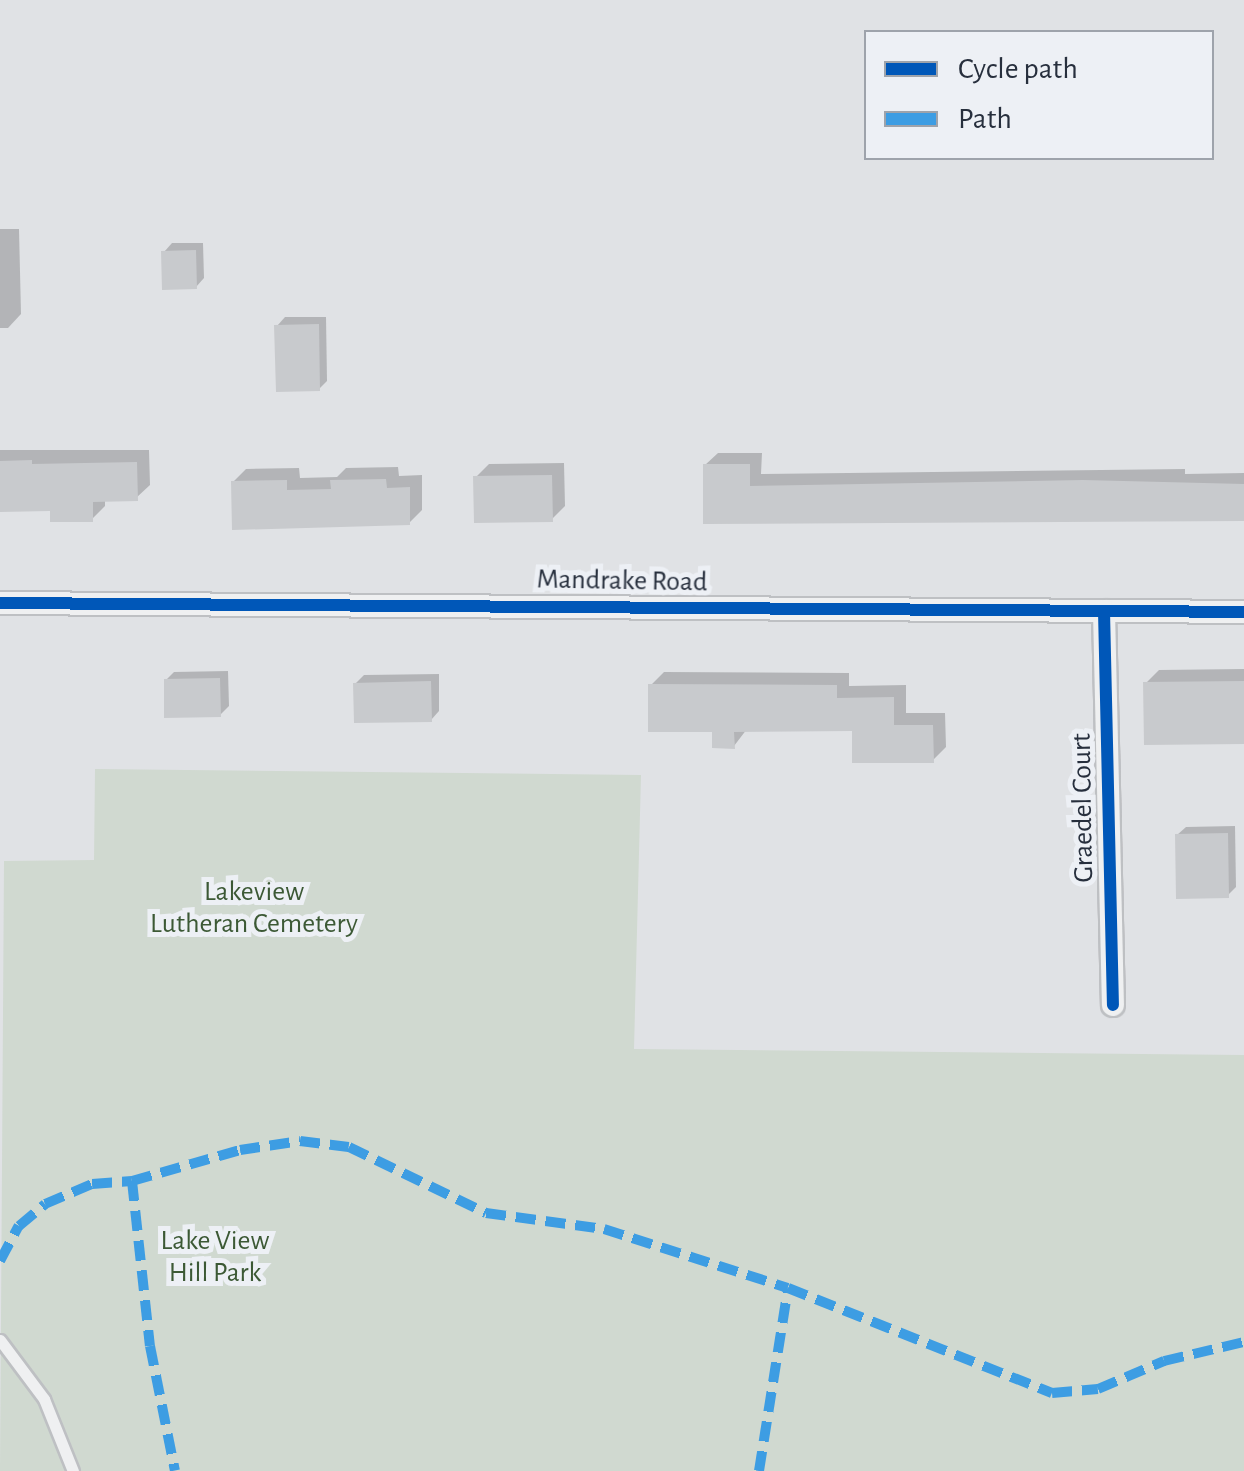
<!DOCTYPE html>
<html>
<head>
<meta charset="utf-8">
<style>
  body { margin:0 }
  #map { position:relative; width:1244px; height:1471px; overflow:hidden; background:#e0e2e5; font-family:"Alegreya Sans",sans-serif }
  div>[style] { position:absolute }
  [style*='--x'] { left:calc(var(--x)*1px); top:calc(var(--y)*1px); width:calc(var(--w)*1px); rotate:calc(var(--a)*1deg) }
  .green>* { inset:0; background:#d0d9d0 }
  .shadow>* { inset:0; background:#0003 }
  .building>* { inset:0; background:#c8cacd }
  .roads { filter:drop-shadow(2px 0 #bec0c3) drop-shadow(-2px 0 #bec0c3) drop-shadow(0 2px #bec0c3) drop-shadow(0 -2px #bec0c3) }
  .lane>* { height:11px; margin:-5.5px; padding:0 5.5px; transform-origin:5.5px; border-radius:5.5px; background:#eff0f1 }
  .street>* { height:22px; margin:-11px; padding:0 11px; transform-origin:11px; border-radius:11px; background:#eff0f1 }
  .quiet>* { height:10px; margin-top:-5px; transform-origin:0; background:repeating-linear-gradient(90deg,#3d9de3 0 20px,transparent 0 30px) }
  .cycleway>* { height:12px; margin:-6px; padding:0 6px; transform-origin:6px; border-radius:6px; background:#0057b8 }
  span { translate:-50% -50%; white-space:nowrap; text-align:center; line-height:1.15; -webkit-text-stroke:10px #edf0f5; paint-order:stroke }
  .street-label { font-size:28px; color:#272f3d }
  .park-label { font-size:28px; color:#3c5935 }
  .legend { position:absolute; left:864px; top:30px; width:350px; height:130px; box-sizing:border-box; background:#edf0f5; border:2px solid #9ea3ab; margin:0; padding:12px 18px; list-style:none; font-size:30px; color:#272f3d }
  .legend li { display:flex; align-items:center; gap:20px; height:50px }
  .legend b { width:50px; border:2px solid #9ea3ab }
</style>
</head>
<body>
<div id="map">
  <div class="green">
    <div style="clip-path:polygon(95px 769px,641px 775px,634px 1049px,1244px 1055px,1244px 1471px,0 1471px,4px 861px,94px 860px)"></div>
  </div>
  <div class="shadow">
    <div style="clip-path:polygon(0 229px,19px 229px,21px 314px,8px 328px,0 328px)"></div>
    <div style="clip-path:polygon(172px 243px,203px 243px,204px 278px,196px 287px,164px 252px)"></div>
    <div style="clip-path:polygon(285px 317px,326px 317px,327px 381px,319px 389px,277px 326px)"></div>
    <div style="clip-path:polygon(0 450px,149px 450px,150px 485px,136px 498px,105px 499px,105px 506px,92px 519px,52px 509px,0 510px)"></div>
    <div style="clip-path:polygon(718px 453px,762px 453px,761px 474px,1185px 469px,1185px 474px,1244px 473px,1244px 518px,706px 521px,705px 465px)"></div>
    <div style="clip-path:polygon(564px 463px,565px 506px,552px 519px,476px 477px,489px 464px)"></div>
    <div style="clip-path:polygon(398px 467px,399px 476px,422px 475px,422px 510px,409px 523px,233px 482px,246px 469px,299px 468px,300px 478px,337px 477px,346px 468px)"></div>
    <div style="clip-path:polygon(1244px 669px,1244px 742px,1146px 683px,1159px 670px)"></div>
    <div style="clip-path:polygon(228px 671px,229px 706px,220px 715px,166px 680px,174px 672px)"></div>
    <div style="clip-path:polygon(664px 672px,849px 673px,849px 686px,906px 685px,906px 713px,945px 713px,946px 747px,933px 760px,855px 729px,747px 729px,734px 746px,651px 685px)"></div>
    <div style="clip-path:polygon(439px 674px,439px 711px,431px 720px,355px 684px,364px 675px)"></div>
    <div style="clip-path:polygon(1235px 826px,1236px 887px,1228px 895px,1177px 835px,1186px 827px)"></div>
  </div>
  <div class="building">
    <div style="clip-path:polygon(196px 250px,197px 289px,162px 290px,161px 251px)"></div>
    <div style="clip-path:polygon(319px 324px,320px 391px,276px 392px,274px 325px)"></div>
    <div style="clip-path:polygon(32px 460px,32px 464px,137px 462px,138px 501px,93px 502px,93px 522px,50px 522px,50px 511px,0 512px,0 461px)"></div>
    <div style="clip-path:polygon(703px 464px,750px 464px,750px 486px,1083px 480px,1244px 484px,1244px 521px,703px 524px)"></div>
    <div style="clip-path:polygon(552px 475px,553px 522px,474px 523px,473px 476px)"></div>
    <div style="clip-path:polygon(386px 479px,387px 488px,410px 487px,410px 525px,232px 530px,231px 481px,287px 480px,287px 490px,331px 489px,330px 480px)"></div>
    <div style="clip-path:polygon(220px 678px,221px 717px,164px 718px,164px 679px)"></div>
    <div style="clip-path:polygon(431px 681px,432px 722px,354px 723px,353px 683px)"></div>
    <div style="clip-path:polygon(1244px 681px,1244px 744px,1144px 745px,1143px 682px)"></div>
    <div style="clip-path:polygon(648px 684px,837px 685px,837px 698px,894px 697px,894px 725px,933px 725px,934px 763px,852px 763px,852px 731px,734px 732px,735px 749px,712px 748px,712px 732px,648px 732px)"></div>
    <div style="clip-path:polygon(1228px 833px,1229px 898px,1176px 899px,1175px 834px)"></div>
  </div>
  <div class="roads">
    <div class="lane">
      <div style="--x:0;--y:1340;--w:74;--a:53.3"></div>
      <div style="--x:44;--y:1399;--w:78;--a:68.1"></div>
    </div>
    <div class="street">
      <div style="--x:0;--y:603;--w:1244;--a:0.41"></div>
      <div style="--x:1104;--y:611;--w:394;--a:88.7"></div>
    </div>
  </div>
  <div class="quiet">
    <div style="--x:132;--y:1181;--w:166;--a:83.8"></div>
    <div style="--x:150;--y:1346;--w:127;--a:78.7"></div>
    <div style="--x:0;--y:1261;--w:40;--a:-62"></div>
    <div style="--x:19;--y:1226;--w:34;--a:-40"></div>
    <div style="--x:45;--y:1204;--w:51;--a:-23.1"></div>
    <div style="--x:92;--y:1184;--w:40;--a:-4.3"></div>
    <div style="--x:132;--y:1181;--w:112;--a:-16"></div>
    <div style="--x:240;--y:1150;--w:61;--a:-8.5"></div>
    <div style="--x:300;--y:1141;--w:49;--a:7"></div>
    <div style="--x:349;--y:1147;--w:152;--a:25.7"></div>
    <div style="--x:486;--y:1213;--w:119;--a:7.7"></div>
    <div style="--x:604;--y:1229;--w:193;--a:17.8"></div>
    <div style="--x:759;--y:1471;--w:185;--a:-81"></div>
    <div style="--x:788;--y:1288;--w:284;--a:21.7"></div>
    <div style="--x:1052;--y:1393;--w:46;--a:-5"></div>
    <div style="--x:1098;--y:1389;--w:72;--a:-23"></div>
    <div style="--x:1164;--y:1361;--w:82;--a:-13.4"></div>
  </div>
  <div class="cycleway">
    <div style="--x:0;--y:603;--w:1244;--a:0.41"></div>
    <div style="--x:1104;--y:611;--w:394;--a:88.7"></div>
  </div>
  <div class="street-label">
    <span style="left:622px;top:581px;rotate:1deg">Mandrake Road</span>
    <span style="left:1083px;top:808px;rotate:-91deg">Graedel Court</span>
  </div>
  <div class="park-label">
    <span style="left:254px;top:908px">Lakeview<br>Lutheran Cemetery</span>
    <span style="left:215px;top:1257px">Lake View<br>Hill Park</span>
  </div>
  <ul class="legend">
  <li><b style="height:12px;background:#0057b8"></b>Cycle path</li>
  <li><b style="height:12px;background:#3d9de3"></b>Path</li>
  </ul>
</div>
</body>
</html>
